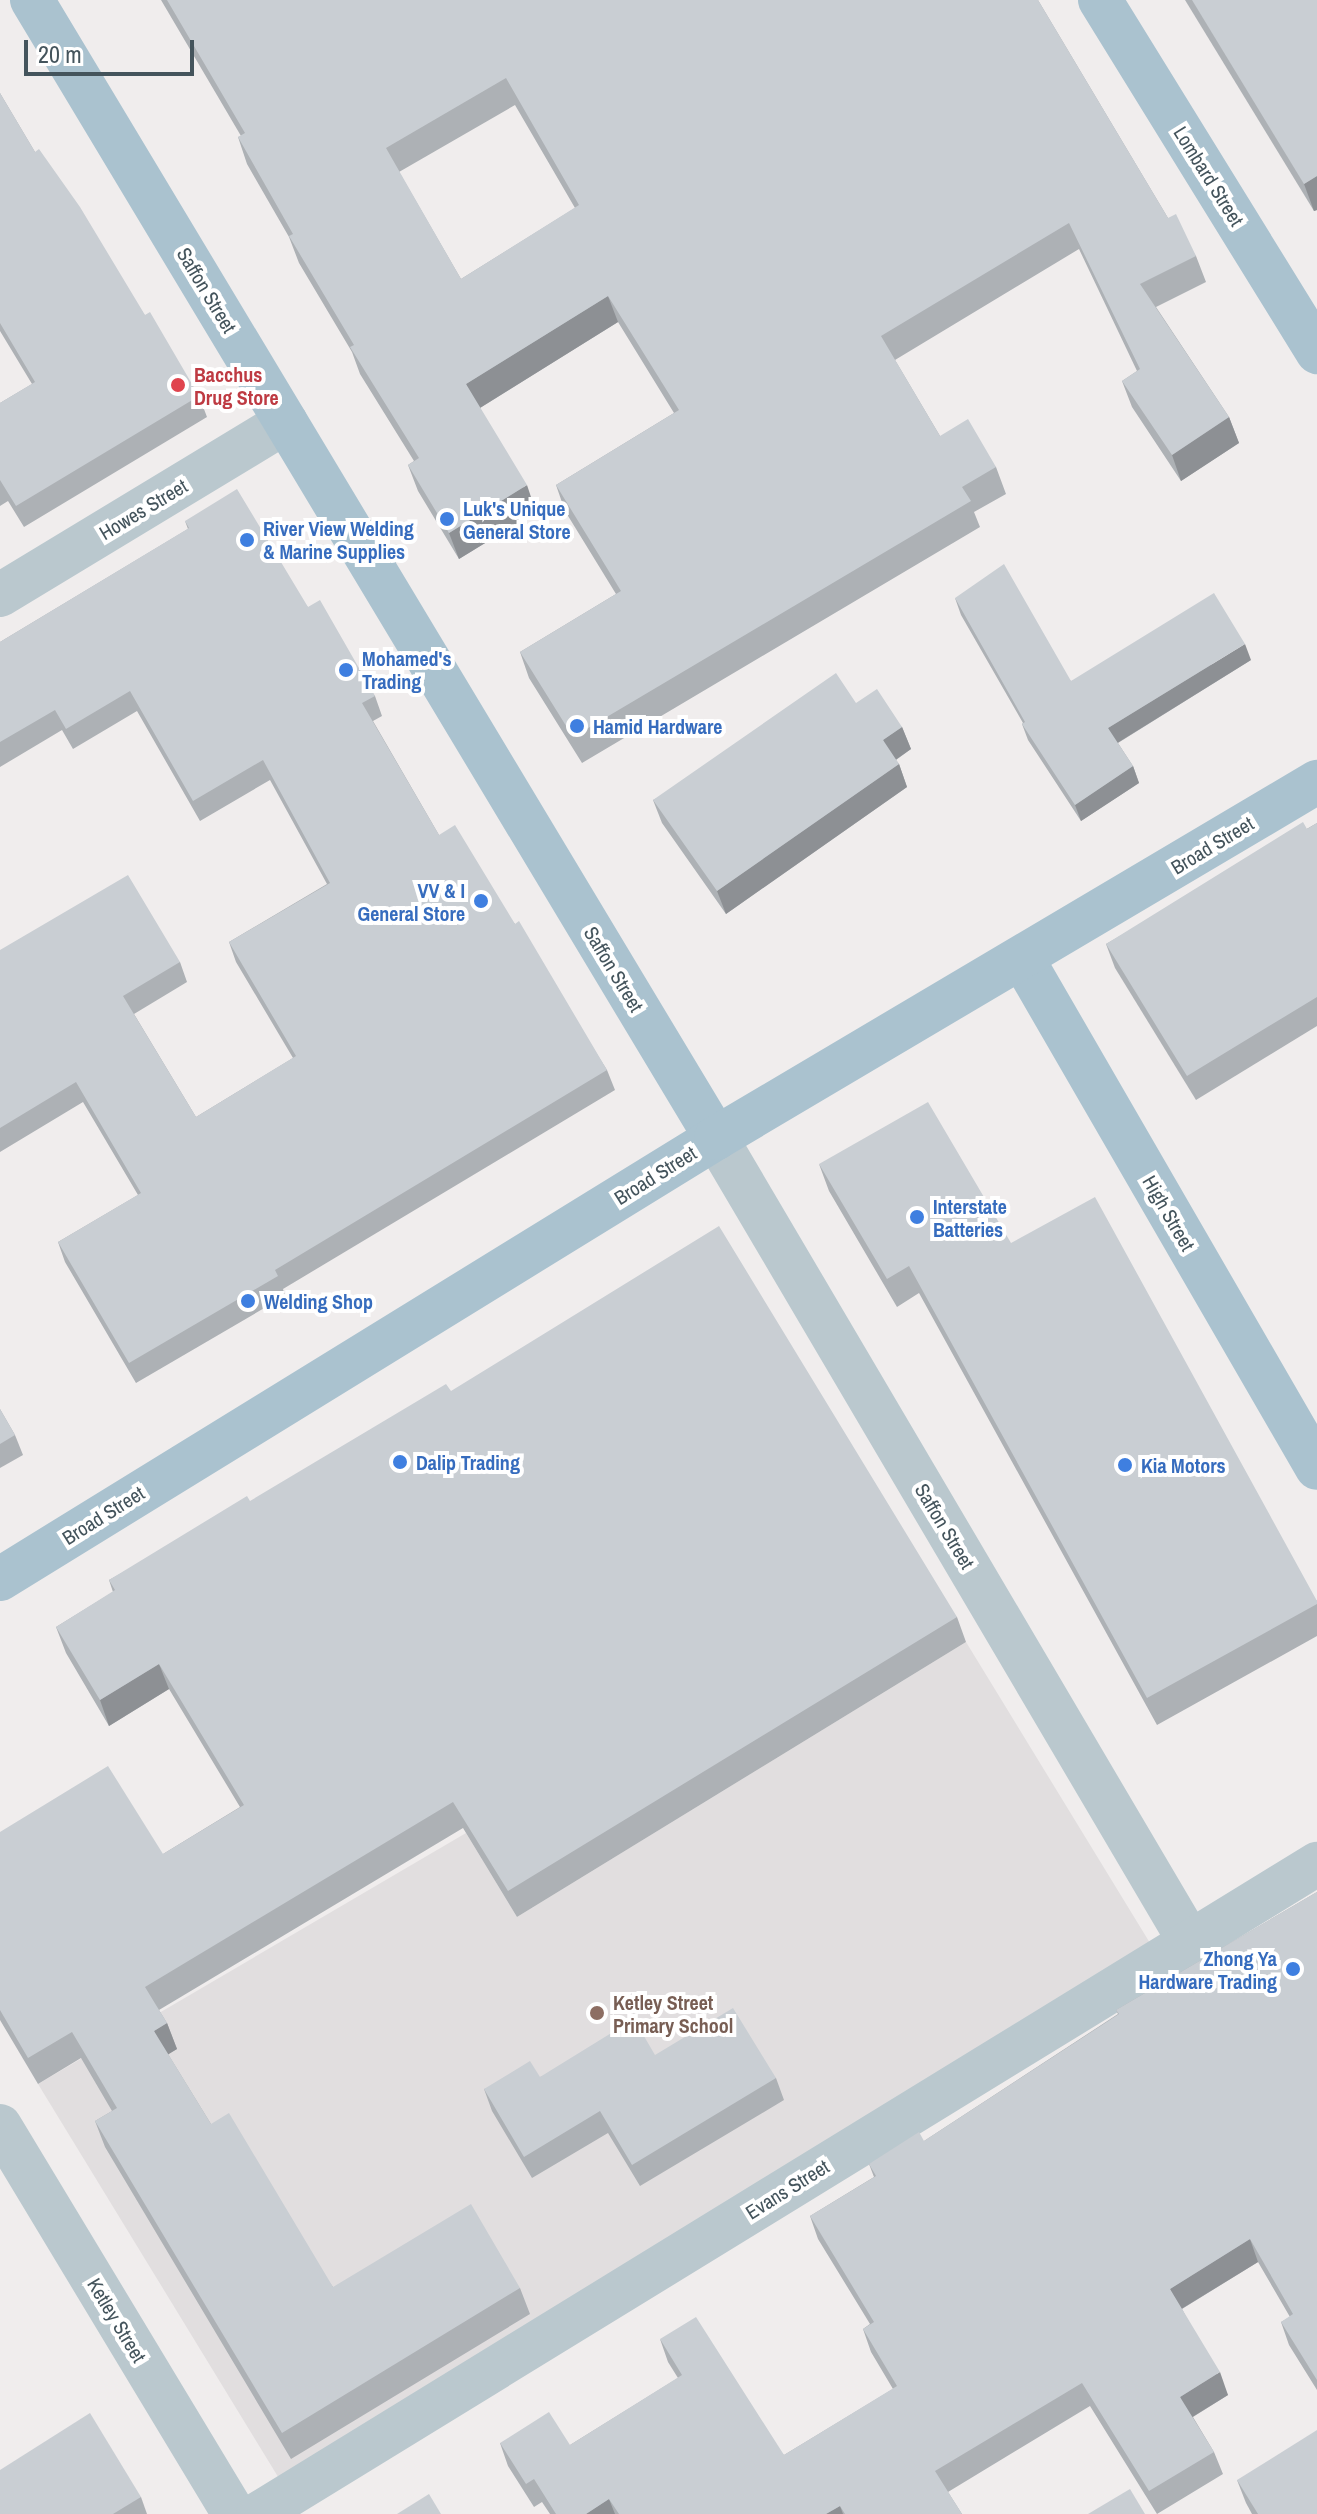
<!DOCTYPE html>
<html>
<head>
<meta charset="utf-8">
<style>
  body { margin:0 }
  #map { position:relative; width:1317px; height:2514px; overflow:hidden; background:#f0eded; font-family:"Archivo Narrow",sans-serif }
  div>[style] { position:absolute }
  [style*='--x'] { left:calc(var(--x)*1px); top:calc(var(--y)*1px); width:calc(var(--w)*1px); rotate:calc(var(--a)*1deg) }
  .education>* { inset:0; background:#e1dedf }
  .minor>* { height:44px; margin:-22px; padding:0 22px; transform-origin:22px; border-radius:22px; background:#bac8ce }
  .major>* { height:44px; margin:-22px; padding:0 22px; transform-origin:22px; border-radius:22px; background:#aac2cf }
  .wall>* { inset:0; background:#adb1b5 }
  .shaded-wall>* { inset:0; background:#8d9094 }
  .building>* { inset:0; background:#c9ced3 }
  .dots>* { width:22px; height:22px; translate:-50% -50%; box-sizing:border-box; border:4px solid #fff; border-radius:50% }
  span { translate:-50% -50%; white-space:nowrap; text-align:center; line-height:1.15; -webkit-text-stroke:8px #fff; paint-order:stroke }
  .street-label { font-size:20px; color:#44545c }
  .health-label { font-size:20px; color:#be3a42; font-weight:700 }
  .left { translate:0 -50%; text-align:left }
  .shop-label { font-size:20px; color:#366cbe; font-weight:700 }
  .right { translate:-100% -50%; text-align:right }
  .education-label { font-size:20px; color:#785e54; font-weight:700 }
  .scale { position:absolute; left:24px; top:40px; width:170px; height:36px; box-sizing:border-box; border:4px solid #44545c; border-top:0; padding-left:10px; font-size:24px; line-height:28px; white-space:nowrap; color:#44545c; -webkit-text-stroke:6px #fff; paint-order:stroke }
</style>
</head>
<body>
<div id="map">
  <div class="education">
    <div style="clip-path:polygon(966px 1642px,1150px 1943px,280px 2480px,38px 2084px,466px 1833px,517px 1917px)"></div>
  </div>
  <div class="minor">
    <div style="--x:0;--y:595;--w:334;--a:-31.2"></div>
    <div style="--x:716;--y:1138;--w:933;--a:59.48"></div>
    <div style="--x:0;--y:2126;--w:453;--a:58.9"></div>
    <div style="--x:258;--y:2514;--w:1243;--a:-31.54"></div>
  </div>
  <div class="major">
    <div style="--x:32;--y:0;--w:1328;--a:58.99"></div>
    <div style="--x:1100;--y:0;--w:414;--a:58.3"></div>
    <div style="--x:1022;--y:958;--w:589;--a:59.95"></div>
    <div style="--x:0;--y:1579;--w:841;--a:-31.63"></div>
    <div style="--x:716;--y:1138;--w:699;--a:-30.64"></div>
  </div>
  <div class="wall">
    <div style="clip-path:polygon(evenodd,161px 0,1038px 0,1168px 218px,1196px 256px,1206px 282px,1156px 307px,1229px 417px,1239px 443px,1181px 481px,1132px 407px,1122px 381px,1137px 371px,1079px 249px,895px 360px,940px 436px,996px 467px,1006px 494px,974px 512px,980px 527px,582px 763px,529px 678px,520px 652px,616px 594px,565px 511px,556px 485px,674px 413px,618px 322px,480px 408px,536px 512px,459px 559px,418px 491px,408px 465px,414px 461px,360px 374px,352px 352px,299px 263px,289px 237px,247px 164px,238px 137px,241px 136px,161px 0,515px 105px,575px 208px,461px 279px,399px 172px,515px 105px)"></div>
    <div style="clip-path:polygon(1185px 0,1317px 0,1317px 210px,1314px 211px)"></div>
    <div style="clip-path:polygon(0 93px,35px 152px,199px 396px,207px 417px,24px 527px,8px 501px,0 506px,0 403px,32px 384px,0 331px)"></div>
    <div style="clip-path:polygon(185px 521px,308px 607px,375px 696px,382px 716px,373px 721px,439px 835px,515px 924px,607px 1070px,615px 1090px,283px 1289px,285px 1296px,136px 1383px,65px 1262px,58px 1242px,138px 1195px,83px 1102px,0 1152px,0 950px,180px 962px,187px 982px,134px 1014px,196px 1117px,293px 1058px,236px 962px,229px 942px,327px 884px,270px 780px,200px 821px,137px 711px,73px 749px,62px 730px,0 767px,0 642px,188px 529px)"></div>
    <div style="clip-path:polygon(955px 598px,1071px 681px,1251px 660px,1118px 743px,1133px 766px,1139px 783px,1081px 821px,1028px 740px,1022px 724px,1023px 723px,961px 615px)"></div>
    <div style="clip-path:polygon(856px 703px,902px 727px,911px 749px,896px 760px,899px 764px,907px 787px,726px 914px,662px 823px,653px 800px)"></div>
    <div style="clip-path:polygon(1317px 823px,1317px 1026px,1196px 1100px,1115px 968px,1106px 944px)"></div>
    <div style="clip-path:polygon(819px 1164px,1317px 1601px,1317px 1636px,1157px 1725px,919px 1293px,897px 1307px,829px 1191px)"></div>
    <div style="clip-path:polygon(451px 1391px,957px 1617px,966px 1642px,517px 1917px,463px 1828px,159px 2010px,167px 2023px,177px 2049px,168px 2054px,211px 2124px,333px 2287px,520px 2288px,530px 2314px,291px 2459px,105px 2147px,95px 2121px,112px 2111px,81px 2058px,38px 2084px,0 2020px,0 1832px,163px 1854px,240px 1807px,169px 1689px,109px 1726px,66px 1653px,56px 1627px,113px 1592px,109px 1580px)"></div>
    <div style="clip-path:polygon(0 1409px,15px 1435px,23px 1455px,0 1468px)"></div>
    <div style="clip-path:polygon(1317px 1892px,1317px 2390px,1289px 2345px,1281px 2322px,1290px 2317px,1258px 2262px,1182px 2309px,1228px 2395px,1193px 2417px,1214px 2452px,1223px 2474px,1157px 2514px,1090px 2406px,948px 2492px,962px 2514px,550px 2514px,542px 2502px,534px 2507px,508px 2466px,500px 2443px,570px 2445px,678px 2378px,668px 2362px,660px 2339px,784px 2455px,893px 2389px,871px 2352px,863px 2329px,870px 2324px,818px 2239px,810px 2216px,874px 2177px,869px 2164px,924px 2141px,1118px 2014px,1116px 2010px)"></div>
    <div style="clip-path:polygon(655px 2055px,776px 2078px,784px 2100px,640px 2186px,608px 2133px,532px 2178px,492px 2111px,484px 2089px,540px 2077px)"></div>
    <div style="clip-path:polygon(1237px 2480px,1317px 2514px,1252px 2514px,1246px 2503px)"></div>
    <div style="clip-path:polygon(141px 2497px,147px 2514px,0 2514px)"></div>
  </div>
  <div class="shaded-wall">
    <div style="clip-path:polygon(1317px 176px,1317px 210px,1314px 211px,1304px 184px)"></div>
    <div style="clip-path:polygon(608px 296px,618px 322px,475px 411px,466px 384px)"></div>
    <div style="clip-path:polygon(1229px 417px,1239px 443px,1181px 481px,1172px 455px)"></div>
    <div style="clip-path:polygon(527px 485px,536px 512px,459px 559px,449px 533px)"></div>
    <div style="clip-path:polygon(1245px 644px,1251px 660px,1114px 745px,1108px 728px)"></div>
    <div style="clip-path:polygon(902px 727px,911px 749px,891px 763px,883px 740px)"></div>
    <div style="clip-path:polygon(899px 764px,907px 787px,726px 914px,717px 891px)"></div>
    <div style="clip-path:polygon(1133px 766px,1139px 783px,1081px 821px,1075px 805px)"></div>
    <div style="clip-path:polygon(159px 1664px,169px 1689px,109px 1726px,100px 1700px)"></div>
    <div style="clip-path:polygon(167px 2023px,177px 2049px,164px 2057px,154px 2031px)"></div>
    <div style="clip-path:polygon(1250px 2239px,1258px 2262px,1178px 2311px,1170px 2289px)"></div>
    <div style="clip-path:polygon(1220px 2372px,1228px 2395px,1189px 2419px,1180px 2397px)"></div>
    <div style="clip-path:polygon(609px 2499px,615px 2514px,586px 2514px)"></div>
    <div style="clip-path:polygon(840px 2506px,843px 2514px,826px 2514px)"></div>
  </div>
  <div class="building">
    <div style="clip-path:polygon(evenodd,167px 0,1038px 0,1168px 218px,1176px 214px,1196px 256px,1140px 284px,1229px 417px,1172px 455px,1122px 381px,1140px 369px,1069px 223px,881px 336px,940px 436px,968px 419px,996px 467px,962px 487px,971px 501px,573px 737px,520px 652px,621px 591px,556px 485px,679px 410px,608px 296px,466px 384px,527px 485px,449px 533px,408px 465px,419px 458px,350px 347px,354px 345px,289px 236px,293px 234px,238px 137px,245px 133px,167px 0,506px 78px,579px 205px,461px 279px,386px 148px,506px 78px)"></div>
    <div style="clip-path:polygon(1192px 0,1317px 0,1317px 176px,1304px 184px)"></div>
    <div style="clip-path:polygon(0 93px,35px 152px,39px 149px,80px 207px,145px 315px,150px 312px,199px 396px,16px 506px,0 480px,0 403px,35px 382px,0 323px)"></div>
    <div style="clip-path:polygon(237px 489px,308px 607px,320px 600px,375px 696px,362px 703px,439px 835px,455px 825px,515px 924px,519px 921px,607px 1070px,275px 1270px,278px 1276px,129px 1363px,58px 1242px,141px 1193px,76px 1082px,0 1128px,0 950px,128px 875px,180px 962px,123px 996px,196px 1117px,296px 1056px,229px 942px,330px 883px,263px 760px,193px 801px,130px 691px,66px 729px,55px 710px,0 742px,0 642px,189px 528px,185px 521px)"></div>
    <div style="clip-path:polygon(1004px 564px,1071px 681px,1214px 593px,1245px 644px,1108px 728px,1133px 766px,1075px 805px,1022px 724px,1025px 722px,955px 598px)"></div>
    <div style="clip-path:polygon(836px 673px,856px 703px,877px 689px,902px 727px,883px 740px,899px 764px,717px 891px,653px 800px)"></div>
    <div style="clip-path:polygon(1303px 822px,1307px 829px,1317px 823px,1317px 997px,1187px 1076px,1106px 944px)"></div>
    <div style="clip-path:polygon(928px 1102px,1011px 1243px,1095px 1197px,1317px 1601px,1317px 1604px,1147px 1698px,909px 1266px,887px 1279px,819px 1164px)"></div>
    <div style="clip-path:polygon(719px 1226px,957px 1617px,508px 1891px,453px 1802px,145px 1987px,167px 2023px,154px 2031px,211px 2124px,229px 2113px,333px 2287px,471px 2204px,520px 2288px,282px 2433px,95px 2121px,117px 2108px,72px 2032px,28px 2058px,0 2010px,0 1832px,108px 1766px,163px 1854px,244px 1805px,159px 1664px,100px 1700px,56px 1627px,115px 1590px,109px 1580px,247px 1496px,250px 1501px,446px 1384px,451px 1391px)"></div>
    <div style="clip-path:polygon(0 1409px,15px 1435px,0 1444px)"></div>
    <div style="clip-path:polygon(1317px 1892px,1317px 2380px,1281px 2322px,1293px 2314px,1250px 2239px,1170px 2289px,1220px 2372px,1180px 2397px,1214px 2452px,1149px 2491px,1082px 2383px,935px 2471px,962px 2514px,845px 2514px,840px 2506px,826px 2514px,619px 2514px,609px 2499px,586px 2514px,556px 2514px,534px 2479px,526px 2484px,500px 2443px,549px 2412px,570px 2445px,682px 2375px,660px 2339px,696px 2317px,784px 2455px,897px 2386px,863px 2329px,874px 2322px,810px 2216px,876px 2176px,869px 2164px,919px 2132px,924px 2141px,1119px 2014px,1116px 2010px)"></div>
    <div style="clip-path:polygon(733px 2008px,776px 2078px,632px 2165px,600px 2111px,524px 2157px,484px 2089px,530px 2061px,540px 2077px,634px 2019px,655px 2055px)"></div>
    <div style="clip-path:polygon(90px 2413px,141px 2497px,113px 2514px,0 2514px,0 2470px)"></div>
    <div style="clip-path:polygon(1317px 2430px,1317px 2514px,1258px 2514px,1237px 2480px)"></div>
    <div style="clip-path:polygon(1130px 2489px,1145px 2514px,1088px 2514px)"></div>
    <div style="clip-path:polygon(429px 2494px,441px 2514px,397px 2514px)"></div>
  </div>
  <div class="dots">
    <div style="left:178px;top:385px;background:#e0444e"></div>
    <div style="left:447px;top:519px;background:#3f7fe0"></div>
    <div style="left:247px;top:540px;background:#3f7fe0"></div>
    <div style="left:346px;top:670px;background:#3f7fe0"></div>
    <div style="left:577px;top:726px;background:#3f7fe0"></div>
    <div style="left:481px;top:901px;background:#3f7fe0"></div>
    <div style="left:917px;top:1217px;background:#3f7fe0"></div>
    <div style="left:248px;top:1301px;background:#3f7fe0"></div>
    <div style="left:400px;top:1462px;background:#3f7fe0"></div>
    <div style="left:1125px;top:1465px;background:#3f7fe0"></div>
    <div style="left:1293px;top:1969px;background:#3f7fe0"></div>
    <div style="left:597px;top:2013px;background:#8d6e63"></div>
  </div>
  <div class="street-label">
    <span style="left:1209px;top:176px;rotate:58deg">Lombard Street</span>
    <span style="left:207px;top:290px;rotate:59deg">Saffon Street</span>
    <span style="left:143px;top:509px;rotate:-31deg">Howes Street</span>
    <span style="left:1212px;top:845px;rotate:-31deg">Broad Street</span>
    <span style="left:614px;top:969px;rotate:59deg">Saffon Street</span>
    <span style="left:655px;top:1175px;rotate:-32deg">Broad Street</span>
    <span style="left:1169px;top:1213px;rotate:60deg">High Street</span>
    <span style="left:103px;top:1515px;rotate:-32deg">Broad Street</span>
    <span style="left:945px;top:1526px;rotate:59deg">Saffon Street</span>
    <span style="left:787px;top:2189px;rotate:-32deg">Evans Street</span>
    <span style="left:117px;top:2320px;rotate:59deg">Ketley Street</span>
  </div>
  <div class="health-label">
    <span class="left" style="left:194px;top:386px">Bacchus<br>Drug Store</span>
  </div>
  <div class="shop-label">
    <span class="left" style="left:463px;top:520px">Luk's Unique<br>General Store</span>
    <span class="left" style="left:263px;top:540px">River View Welding<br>&amp; Marine Supplies</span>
    <span class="left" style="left:362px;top:670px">Mohamed's<br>Trading</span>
    <span class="left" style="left:593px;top:726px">Hamid Hardware</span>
    <span class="right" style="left:465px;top:902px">VV &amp; I<br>General Store</span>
    <span class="left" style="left:933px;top:1218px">Interstate<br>Batteries</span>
    <span class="left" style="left:264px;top:1301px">Welding Shop</span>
    <span class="left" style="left:416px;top:1462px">Dalip Trading</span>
    <span class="left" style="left:1141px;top:1465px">Kia Motors</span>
    <span class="right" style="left:1277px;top:1970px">Zhong Ya<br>Hardware Trading</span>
  </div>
  <div class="education-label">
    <span class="left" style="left:613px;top:2014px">Ketley Street<br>Primary School</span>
  </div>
  <div class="scale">20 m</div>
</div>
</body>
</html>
